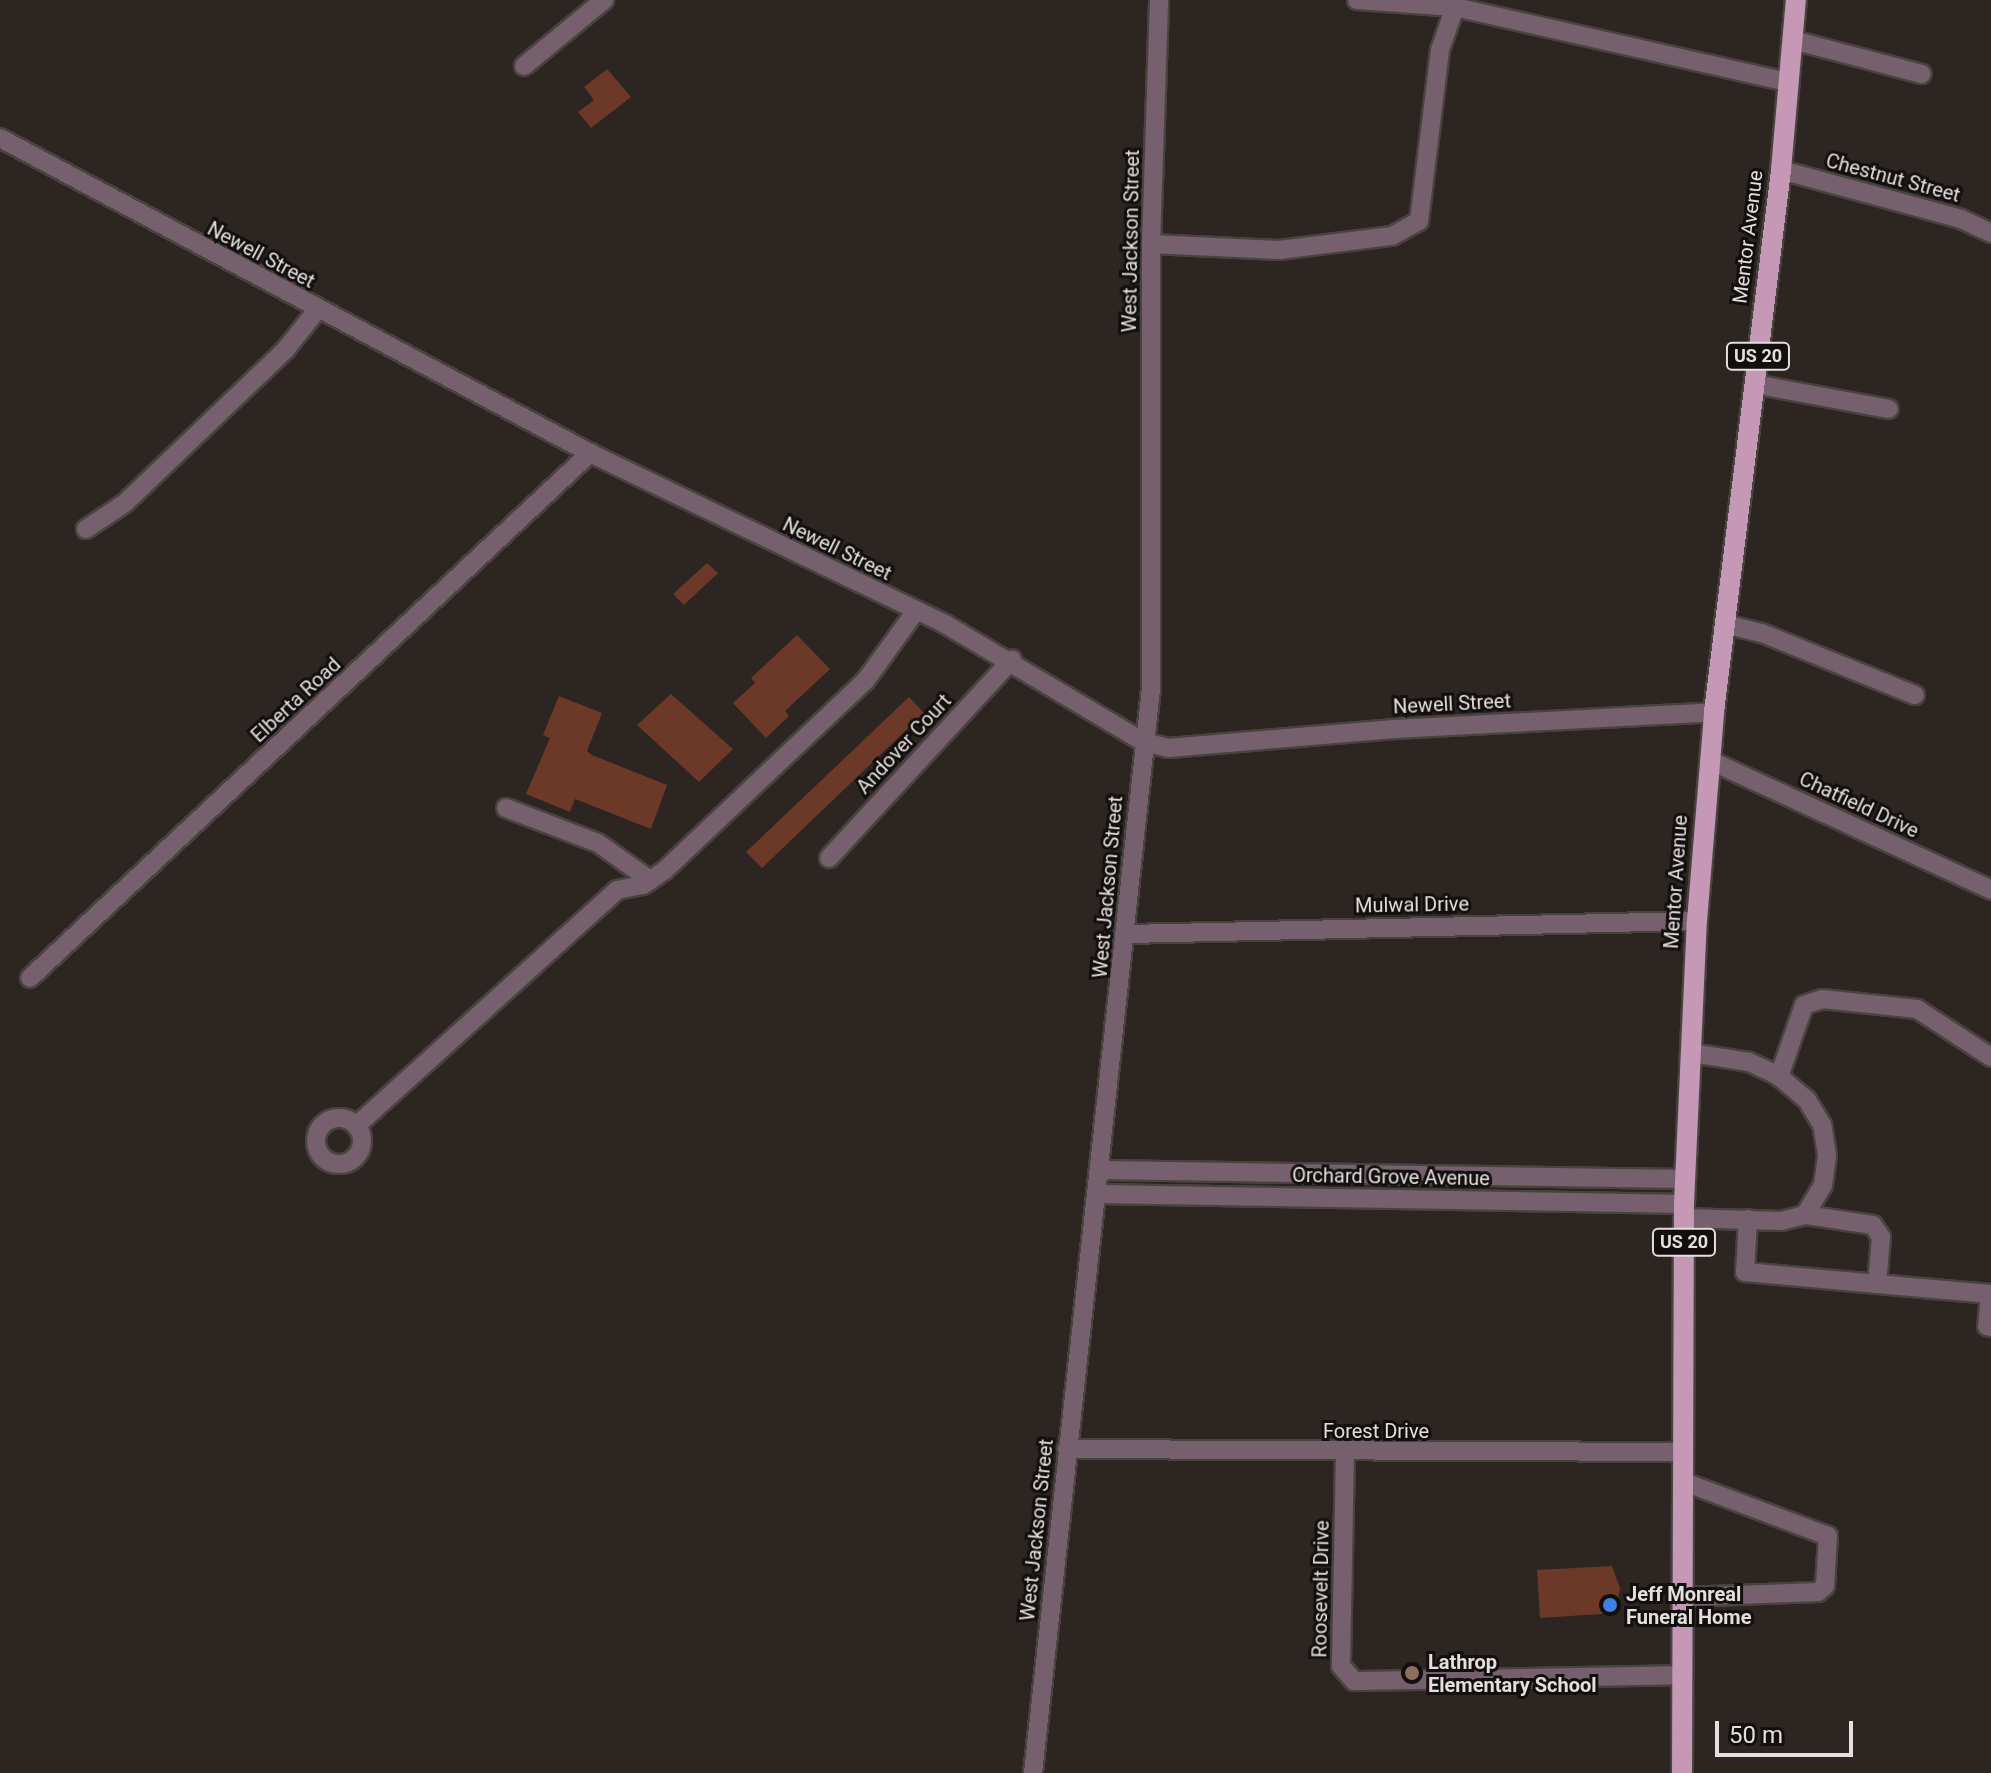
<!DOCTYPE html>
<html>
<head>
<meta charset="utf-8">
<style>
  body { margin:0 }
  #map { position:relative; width:1991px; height:1773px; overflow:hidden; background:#2c2522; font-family:Roboto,sans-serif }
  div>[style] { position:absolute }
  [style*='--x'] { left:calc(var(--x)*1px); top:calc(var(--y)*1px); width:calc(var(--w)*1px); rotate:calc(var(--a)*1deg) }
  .building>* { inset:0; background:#6c3828 }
  .roads { filter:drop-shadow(2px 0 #494340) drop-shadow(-2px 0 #494340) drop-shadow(0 2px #494340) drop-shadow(0 -2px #494340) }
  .minor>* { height:18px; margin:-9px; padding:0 9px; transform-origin:9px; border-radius:9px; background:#76606e }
  .minor>.ring { margin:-9px; padding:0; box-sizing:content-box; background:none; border:18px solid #76606e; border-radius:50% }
  .major>* { height:20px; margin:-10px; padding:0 10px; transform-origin:10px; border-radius:10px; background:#c598b5 }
  .dots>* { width:22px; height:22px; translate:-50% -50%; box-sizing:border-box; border:4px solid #120f0e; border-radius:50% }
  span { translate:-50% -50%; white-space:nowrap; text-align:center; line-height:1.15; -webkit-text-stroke:6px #120f0e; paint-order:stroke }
  .shield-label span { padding:2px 6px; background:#120f0e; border:2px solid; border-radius:6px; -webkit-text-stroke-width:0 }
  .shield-label { font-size:18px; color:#e3dfdd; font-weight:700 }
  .street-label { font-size:20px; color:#e3dfdd }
  .poi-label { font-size:20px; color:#e3dfdd; font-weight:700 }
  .left { translate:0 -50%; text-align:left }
  .scale { position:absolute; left:1715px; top:1721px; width:138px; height:36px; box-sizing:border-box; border:4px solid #e3dfdd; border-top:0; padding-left:10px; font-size:24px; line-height:28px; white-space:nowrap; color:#e3dfdd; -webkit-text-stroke:6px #120f0e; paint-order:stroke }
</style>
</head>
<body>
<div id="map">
  <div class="building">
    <div style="clip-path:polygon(607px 69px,631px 97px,591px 128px,578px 112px,594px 100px,584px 87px)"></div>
    <div style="clip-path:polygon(707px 563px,718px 573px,684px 605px,673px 594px)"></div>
    <div style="clip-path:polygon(797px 635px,830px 669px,785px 711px,789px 716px,766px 738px,733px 703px,755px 683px,751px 678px)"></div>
    <div style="clip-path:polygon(671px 694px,733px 749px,699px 782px,637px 725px)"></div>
    <div style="clip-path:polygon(559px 696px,602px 713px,587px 751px,592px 755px,667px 785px,651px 829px,575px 799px,570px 812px,526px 794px,550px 738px,543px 735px)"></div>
    <div style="clip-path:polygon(909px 697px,924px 713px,762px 868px,746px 852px)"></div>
    <div style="clip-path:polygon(1612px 1566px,1620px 1588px,1616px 1613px,1540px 1618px,1537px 1570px)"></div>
  </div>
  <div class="roads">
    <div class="minor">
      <div style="--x:1357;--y:0;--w:98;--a:4.1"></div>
      <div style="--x:1455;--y:7;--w:342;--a:12.7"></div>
      <div style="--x:1793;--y:40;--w:133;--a:14.8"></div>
      <div style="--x:524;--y:66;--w:104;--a:-39.5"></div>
      <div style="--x:0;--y:138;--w:669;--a:28.1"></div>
      <div style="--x:590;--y:453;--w:394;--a:25.7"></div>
      <div style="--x:945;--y:624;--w:231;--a:30.7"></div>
      <div style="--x:1144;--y:742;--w:25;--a:14"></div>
      <div style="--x:1168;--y:748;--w:227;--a:-4.8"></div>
      <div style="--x:1394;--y:729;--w:320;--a:-3"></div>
      <div style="--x:1781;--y:170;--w:187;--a:15.2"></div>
      <div style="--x:1961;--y:219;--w:33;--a:25"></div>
      <div style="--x:1151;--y:244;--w:128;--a:2.7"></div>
      <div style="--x:1279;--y:250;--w:114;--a:-7.1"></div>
      <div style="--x:1392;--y:236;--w:31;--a:-29"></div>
      <div style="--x:1419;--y:221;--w:172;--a:-83"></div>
      <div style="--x:1440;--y:50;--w:46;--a:-70.8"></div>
      <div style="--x:1754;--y:384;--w:137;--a:10.5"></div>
      <div style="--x:86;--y:529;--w:47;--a:-33.7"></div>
      <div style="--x:125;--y:503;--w:223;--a:-43.7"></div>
      <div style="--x:286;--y:349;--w:50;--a:-51.5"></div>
      <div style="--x:1725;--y:624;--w:38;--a:14"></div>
      <div style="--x:1762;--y:633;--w:165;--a:22.1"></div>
      <div style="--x:1709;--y:760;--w:311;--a:24.7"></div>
      <div style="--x:506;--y:808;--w:98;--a:20.8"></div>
      <div style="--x:598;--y:843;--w:64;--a:35.4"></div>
      <div style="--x:829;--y:858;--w:270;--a:-47.3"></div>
      <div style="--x:1127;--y:934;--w:570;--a:-1.31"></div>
      <div style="--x:30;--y:978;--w:768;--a:-43.15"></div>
      <div style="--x:1779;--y:1077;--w:76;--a:-70.9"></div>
      <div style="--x:1804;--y:1005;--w:19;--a:-18"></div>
      <div style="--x:1822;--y:999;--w:96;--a:6"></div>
      <div style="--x:1917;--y:1009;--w:88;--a:33"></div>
      <div class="ring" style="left:316px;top:1118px;width:28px;height:28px"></div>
      <div style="--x:356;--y:1126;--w:352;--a:-42.1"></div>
      <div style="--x:617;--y:890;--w:26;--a:-11"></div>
      <div style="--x:643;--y:885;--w:27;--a:-34"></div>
      <div style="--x:665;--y:870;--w:277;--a:-43.4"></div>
      <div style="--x:866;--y:680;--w:84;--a:-54.2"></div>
      <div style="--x:1101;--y:1170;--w:584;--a:0.88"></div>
      <div style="--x:1098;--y:1194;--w:586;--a:0.98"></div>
      <div style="--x:1684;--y:1218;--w:97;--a:1.8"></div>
      <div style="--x:1781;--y:1221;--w:25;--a:-14"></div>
      <div style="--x:1805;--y:1215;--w:35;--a:-59"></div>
      <div style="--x:1823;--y:1185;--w:30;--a:-82"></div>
      <div style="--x:1827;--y:1155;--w:30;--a:-99"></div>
      <div style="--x:1822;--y:1125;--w:29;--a:-121"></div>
      <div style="--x:1807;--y:1100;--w:39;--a:-140"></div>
      <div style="--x:1777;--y:1075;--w:31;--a:-155"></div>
      <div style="--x:1749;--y:1062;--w:59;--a:-171.2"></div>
      <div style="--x:1748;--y:1219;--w:53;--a:93.2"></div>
      <div style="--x:1745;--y:1272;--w:133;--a:5.2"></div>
      <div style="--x:1877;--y:1284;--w:47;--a:-85.1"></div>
      <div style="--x:1881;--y:1237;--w:14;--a:-124"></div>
      <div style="--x:1873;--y:1225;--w:69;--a:-171.6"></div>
      <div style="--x:1877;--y:1284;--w:114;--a:5"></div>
      <div style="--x:1990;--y:1294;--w:32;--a:95"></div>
      <div style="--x:1987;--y:1326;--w:4;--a:14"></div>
      <div style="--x:1067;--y:1449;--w:617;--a:0.28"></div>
      <div style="--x:1345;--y:1453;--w:213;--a:91.1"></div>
      <div style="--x:1341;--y:1666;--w:20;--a:49"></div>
      <div style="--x:1354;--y:1681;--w:329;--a:-1"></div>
      <div style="--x:1683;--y:1597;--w:135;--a:-2.1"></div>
      <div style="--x:1818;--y:1592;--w:9;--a:-41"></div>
      <div style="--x:1825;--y:1586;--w:50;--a:-86.6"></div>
      <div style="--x:1828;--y:1536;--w:154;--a:-159.4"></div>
      <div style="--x:1033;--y:1773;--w:1090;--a:-83.79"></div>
      <div style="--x:1151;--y:689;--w:445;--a:-90"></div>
      <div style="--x:1151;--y:244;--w:244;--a:-88.1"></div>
    </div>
    <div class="major">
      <div style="--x:1682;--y:1773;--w:569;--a:-89.8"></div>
      <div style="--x:1684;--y:1204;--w:283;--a:-87.4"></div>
      <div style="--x:1697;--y:921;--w:210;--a:-85.3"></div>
      <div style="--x:1714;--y:712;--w:546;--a:-82.95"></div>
      <div style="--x:1781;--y:170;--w:171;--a:-85"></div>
    </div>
  </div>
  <div class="dots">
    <div style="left:1610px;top:1605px;background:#3f7fe0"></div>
    <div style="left:1412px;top:1673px;background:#8d6e63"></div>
  </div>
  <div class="shield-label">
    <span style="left:1758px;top:356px">US 20</span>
    <span style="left:1684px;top:1242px">US 20</span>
  </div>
  <div class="street-label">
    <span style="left:1893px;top:178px;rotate:15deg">Chestnut Street</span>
    <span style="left:1748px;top:237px;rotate:-83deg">Mentor Avenue</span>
    <span style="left:1131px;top:241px;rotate:-89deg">West Jackson Street</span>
    <span style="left:261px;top:255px;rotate:28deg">Newell Street</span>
    <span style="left:837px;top:549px;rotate:26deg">Newell Street</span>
    <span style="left:296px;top:700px;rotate:-43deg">Elberta Road</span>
    <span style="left:1452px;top:704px;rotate:-3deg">Newell Street</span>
    <span style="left:904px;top:744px;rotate:-47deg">Andover Court</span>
    <span style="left:1859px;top:805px;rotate:25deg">Chatfield Drive</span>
    <span style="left:1676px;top:882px;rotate:-86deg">Mentor Avenue</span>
    <span style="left:1108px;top:887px;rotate:-85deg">West Jackson Street</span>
    <span style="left:1412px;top:905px;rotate:-1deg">Mulwal Drive</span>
    <span style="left:1391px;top:1177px;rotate:1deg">Orchard Grove Avenue</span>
    <span style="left:1376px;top:1431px">Forest Drive</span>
    <span style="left:1037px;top:1530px;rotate:-84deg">West Jackson Street</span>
    <span style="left:1321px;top:1589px;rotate:-89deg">Roosevelt Drive</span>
  </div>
  <div class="poi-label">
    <span class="left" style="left:1626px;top:1606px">Jeff Monreal<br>Funeral Home</span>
    <span class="left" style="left:1428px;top:1674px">Lathrop<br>Elementary School</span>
  </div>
  <div class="scale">50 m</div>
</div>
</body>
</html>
